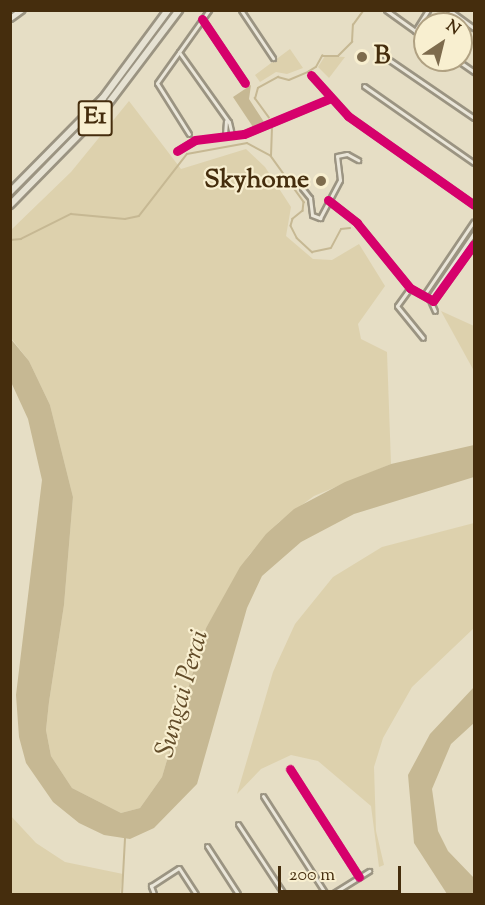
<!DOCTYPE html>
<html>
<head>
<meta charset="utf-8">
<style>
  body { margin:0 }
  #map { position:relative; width:485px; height:905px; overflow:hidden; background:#e6dec5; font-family:"Sorts Mill Goudy",serif }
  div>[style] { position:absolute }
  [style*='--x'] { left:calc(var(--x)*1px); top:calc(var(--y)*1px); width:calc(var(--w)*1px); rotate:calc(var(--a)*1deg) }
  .green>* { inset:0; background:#ddd1ad }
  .water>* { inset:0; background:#c6b893 }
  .stream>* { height:1.5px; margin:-0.75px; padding:0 0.75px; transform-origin:0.75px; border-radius:0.75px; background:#c6b893 }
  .roads { filter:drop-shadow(2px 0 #9b9482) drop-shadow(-2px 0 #9b9482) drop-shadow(0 2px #9b9482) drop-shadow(0 -2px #9b9482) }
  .minor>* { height:3px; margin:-1.5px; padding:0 1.5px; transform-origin:1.5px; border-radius:1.5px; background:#eae6d9 }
  .secondary>* { height:4.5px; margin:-2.25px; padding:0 2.25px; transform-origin:2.25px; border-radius:2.25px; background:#eae6d9 }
  .motorway>* { height:6px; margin:-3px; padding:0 3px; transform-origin:3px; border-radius:3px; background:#e6e2d3 }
  .cycleway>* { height:9px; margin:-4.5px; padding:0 4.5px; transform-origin:4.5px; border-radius:4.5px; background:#d6006c }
  .dots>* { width:16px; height:16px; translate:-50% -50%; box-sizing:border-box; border:3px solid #f8efd0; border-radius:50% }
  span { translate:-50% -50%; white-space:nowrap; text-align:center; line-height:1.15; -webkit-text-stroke:4.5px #f8efd0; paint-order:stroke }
  .shield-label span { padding:2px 4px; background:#f8efd0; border:2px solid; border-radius:4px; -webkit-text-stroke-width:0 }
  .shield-label { font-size:24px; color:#452d0d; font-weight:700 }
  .poi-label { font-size:26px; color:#452d0d; font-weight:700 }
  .left { translate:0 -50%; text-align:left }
  .right { translate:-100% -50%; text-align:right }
  .water-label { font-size:27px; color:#624c29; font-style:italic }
  .frame { position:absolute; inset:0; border:12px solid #452d0d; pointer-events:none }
  .north { position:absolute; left:413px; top:12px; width:60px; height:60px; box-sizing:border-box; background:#f8efd0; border:2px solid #b0a182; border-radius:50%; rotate:35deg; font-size:16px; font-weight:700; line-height:24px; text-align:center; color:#452d0d }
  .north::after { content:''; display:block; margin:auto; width:21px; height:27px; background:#7d6b4d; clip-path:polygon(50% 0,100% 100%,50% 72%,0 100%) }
  .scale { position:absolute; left:278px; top:866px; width:123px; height:27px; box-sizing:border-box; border:3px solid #452d0d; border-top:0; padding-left:8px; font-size:18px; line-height:21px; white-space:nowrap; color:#452d0d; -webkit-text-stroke:4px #f8efd0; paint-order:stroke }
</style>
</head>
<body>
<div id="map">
  <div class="green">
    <div style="clip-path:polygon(290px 49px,303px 68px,287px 74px,276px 72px,260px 82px,255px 75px)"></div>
    <div style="clip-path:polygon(325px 56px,345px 57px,329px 78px,318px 67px)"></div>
    <div style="clip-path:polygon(129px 101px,181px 169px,246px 149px,265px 167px,291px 207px,286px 236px,313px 259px,332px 260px,359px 244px,385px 286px,358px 324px,361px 339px,387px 352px,391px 464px,314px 496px,279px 522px,249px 555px,206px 628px,162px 777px,140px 808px,121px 813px,72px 788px,51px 756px,46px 730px,49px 702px,64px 605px,73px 497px,50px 405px,29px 361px,11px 338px,11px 230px,71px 172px)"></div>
    <div style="clip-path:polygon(441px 311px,474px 326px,474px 371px)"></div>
    <div style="clip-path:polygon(474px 523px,474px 628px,412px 687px,383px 738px,374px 767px,376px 831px,384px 865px,379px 867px,371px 806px,318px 761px,291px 755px,261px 769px,237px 794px,273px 672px,295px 624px,333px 577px,382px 547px)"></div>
    <div style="clip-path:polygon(10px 815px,36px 843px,65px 862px,123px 874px,120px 894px,11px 894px)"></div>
  </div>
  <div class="water">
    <div style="clip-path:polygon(251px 85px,249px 99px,264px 122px,253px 127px,233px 97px)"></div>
    <div style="clip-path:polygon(10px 338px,29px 361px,50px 405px,73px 497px,64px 605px,49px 702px,46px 730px,51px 756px,72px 788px,121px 813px,140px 808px,162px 777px,206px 628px,240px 567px,266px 534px,294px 509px,345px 482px,391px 464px,474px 445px,474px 477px,354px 514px,301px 542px,262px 576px,247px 608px,197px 784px,154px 828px,130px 839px,104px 835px,79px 823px,53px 802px,26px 763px,19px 737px,16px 695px,42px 480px,28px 419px,11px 382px)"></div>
    <div style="clip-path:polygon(474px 687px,474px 723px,451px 744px,432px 789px,438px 831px,448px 851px,474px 878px,474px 894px,447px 894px,414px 843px,408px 775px,430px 734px)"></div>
  </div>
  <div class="stream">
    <div style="--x:269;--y:118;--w:24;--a:-126"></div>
    <div style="--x:255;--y:99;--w:11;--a:-75"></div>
    <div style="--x:258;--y:88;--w:23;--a:-29"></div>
    <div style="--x:278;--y:77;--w:11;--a:15"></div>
    <div style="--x:289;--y:80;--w:21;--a:-23"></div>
    <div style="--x:308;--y:72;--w:9;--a:-32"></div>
    <div style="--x:316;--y:67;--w:13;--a:-61"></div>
    <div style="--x:322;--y:56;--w:16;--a:0"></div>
    <div style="--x:338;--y:56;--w:20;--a:-45"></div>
    <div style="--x:352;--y:42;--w:17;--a:-87"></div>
    <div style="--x:353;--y:25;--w:19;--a:-54"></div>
    <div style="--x:271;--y:156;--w:28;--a:-88"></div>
    <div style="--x:10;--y:240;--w:11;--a:-5"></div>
    <div style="--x:21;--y:239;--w:56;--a:-26.6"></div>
    <div style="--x:71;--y:214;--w:54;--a:5.3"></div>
    <div style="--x:125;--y:219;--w:14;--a:-12"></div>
    <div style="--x:139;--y:216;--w:78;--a:-52.3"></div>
    <div style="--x:187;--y:154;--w:61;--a:-10.4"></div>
    <div style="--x:247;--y:143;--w:27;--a:28"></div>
    <div style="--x:271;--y:156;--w:57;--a:54.3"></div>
    <div style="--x:304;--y:202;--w:9;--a:96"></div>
    <div style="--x:303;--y:211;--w:13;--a:141"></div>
    <div style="--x:293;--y:219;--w:7;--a:106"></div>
    <div style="--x:291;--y:226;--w:13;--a:63"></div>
    <div style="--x:297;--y:238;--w:21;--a:43"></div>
    <div style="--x:312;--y:252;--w:19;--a:-12"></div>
    <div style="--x:331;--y:248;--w:21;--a:-62"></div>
    <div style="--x:341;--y:229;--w:9;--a:-6"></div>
    <div style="--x:122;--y:894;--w:55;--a:-86.9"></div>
  </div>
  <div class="roads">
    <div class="minor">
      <div style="--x:241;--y:10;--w:58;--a:56.3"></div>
      <div style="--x:386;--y:10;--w:48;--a:35.7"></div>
      <div style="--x:449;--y:10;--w:31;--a:36"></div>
      <div style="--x:202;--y:19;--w:77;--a:56.1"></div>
      <div style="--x:415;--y:31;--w:25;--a:-58"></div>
      <div style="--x:179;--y:52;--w:86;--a:54.5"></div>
      <div style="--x:229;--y:122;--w:13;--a:77"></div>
      <div style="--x:385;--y:57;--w:108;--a:34.4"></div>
      <div style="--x:457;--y:60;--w:21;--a:35"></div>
      <div style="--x:311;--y:75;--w:55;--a:47.9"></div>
      <div style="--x:348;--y:116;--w:154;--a:35.2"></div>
      <div style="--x:364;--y:86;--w:134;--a:35"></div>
      <div style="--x:189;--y:134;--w:60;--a:-122.1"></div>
      <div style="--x:157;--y:83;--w:90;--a:-54.5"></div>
      <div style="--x:225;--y:135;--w:14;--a:-86"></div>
      <div style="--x:177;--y:151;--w:21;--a:-31"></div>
      <div style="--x:195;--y:140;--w:49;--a:-7"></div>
      <div style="--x:244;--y:134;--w:94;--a:-22.5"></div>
      <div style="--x:302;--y:188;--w:13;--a:51"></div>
      <div style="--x:310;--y:198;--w:17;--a:83"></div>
      <div style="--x:312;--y:215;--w:9;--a:21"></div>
      <div style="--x:320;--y:218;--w:43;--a:-62.2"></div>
      <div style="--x:340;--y:180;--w:24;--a:-97"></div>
      <div style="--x:337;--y:156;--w:10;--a:-11"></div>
      <div style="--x:347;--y:154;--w:13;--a:29"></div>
      <div style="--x:328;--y:200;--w:37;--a:38"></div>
      <div style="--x:357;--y:223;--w:84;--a:50.8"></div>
      <div style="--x:410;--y:288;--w:26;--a:29"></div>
      <div style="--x:433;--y:301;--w:70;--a:-54.3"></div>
      <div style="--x:410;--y:288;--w:22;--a:126"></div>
      <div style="--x:397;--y:306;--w:41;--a:50.9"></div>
      <div style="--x:424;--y:295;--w:89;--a:-56"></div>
      <div style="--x:429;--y:299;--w:80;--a:-55.7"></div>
      <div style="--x:430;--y:300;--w:12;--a:66"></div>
      <div style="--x:290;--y:769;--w:128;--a:57.4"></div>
      <div style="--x:263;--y:796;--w:117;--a:57.3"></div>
      <div style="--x:238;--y:824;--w:84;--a:56.7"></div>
      <div style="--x:207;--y:846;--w:57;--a:57.1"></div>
      <div style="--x:154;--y:894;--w:9;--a:-111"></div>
      <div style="--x:151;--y:886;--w:33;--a:-33"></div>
      <div style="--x:179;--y:868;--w:31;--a:57"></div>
      <div style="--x:332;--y:894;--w:44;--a:-31.9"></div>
    </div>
    <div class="secondary">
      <div style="--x:10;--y:18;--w:14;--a:-36"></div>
    </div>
    <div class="motorway">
      <div style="--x:10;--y:192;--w:132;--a:-45.3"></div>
      <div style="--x:103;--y:98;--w:109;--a:-53.5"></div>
      <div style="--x:10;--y:205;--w:136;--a:-45.6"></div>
      <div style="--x:105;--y:108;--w:123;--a:-52.9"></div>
    </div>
  </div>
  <div class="cycleway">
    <div style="--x:202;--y:19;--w:77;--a:56.1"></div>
    <div style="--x:311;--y:75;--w:55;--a:47.9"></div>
    <div style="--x:348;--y:116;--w:154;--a:35.2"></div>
    <div style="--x:177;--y:151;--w:21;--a:-31"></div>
    <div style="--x:195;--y:140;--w:49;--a:-7"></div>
    <div style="--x:244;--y:134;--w:94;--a:-22.5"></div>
    <div style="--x:328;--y:200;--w:37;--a:38"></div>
    <div style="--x:357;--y:223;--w:84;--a:50.8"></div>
    <div style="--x:410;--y:288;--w:26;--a:29"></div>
    <div style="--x:433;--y:301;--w:70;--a:-54.3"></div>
    <div style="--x:290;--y:769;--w:128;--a:57.4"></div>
  </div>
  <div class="dots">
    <div style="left:362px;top:57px;background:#7d6b4d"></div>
    <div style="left:321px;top:181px;background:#7d6b4d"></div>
  </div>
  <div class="shield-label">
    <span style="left:95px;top:118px">E1</span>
  </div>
  <div class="poi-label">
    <span class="left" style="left:374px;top:57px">B</span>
    <span class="right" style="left:309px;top:181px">Skyhome</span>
  </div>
  <div class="water-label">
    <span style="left:183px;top:694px;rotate:-74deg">Sungai Perai</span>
  </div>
  <div class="frame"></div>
  <div class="north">N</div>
  <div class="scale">200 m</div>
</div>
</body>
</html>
